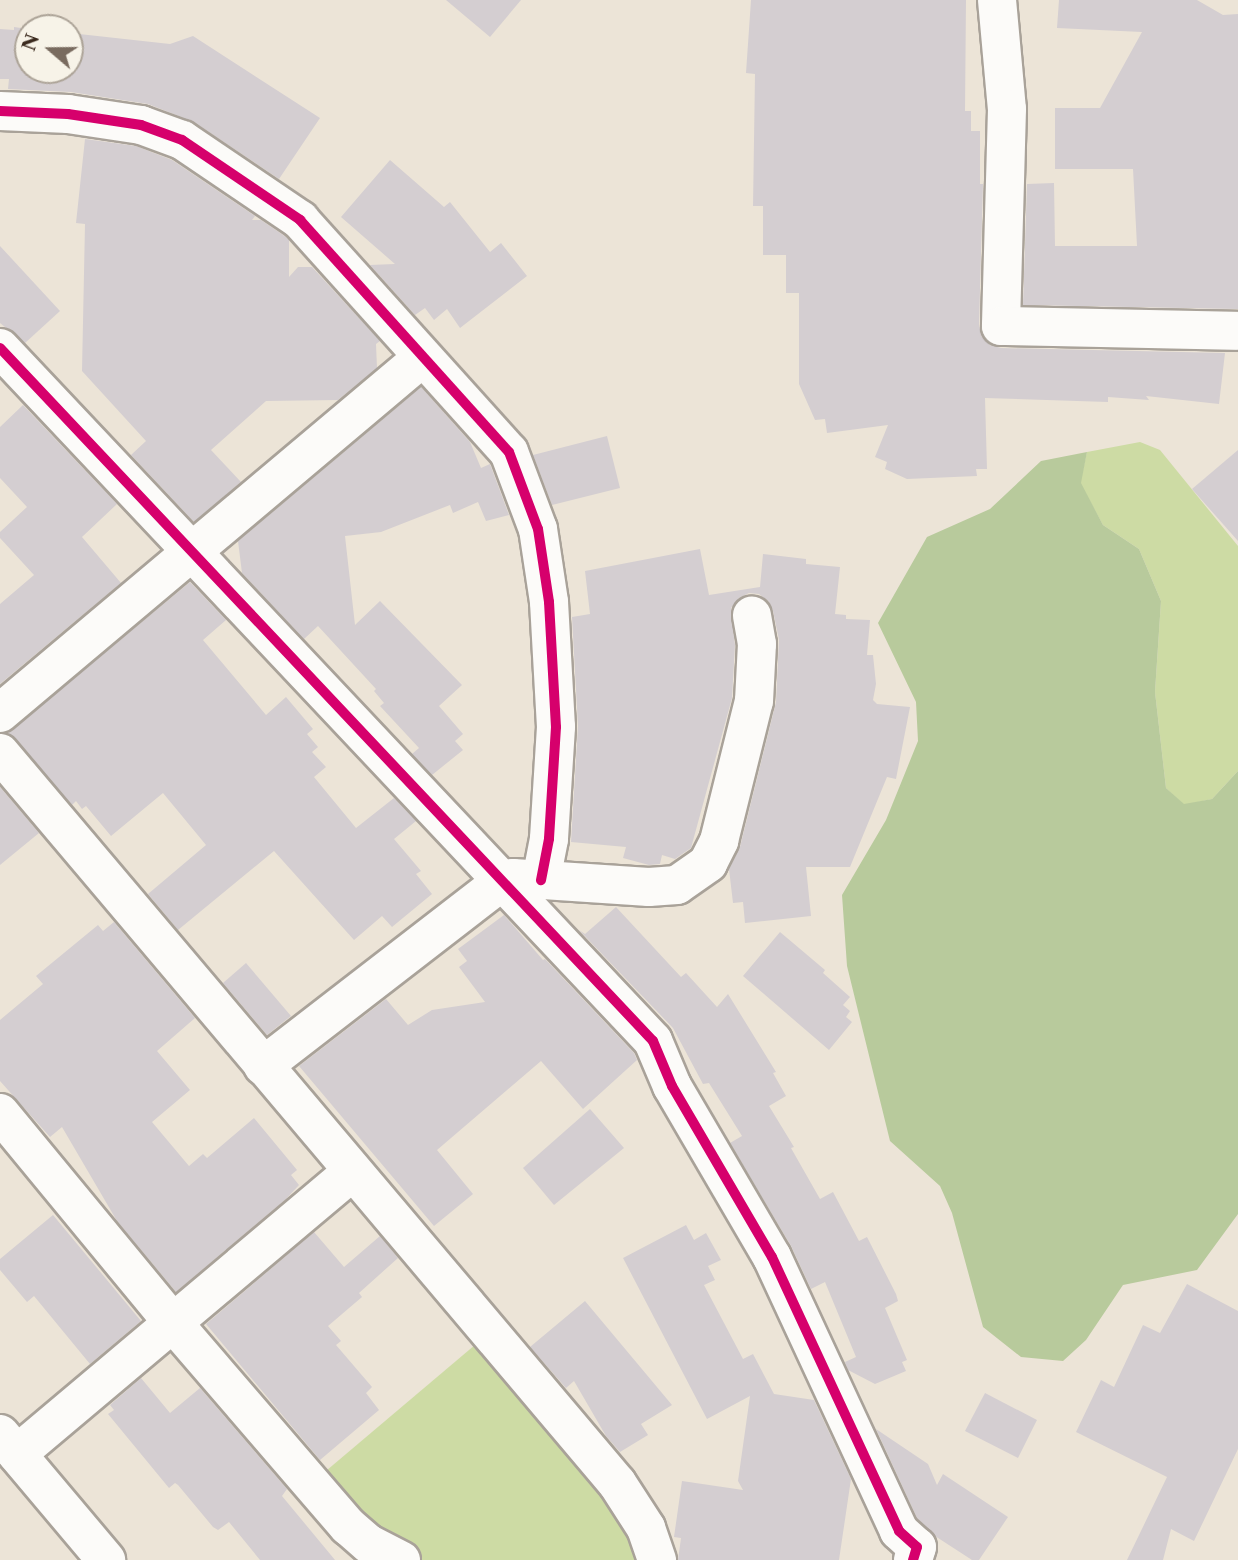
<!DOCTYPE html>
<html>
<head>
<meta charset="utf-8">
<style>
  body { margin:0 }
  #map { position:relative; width:1238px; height:1560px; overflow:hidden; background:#ece4d7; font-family:"Libre Caslon Text",serif }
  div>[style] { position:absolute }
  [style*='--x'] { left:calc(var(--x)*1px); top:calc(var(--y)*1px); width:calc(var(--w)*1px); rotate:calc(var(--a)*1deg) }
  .green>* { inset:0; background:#cddba4 }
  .forest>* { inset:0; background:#b8ca9c }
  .building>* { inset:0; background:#d4ced1 }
  .roads { filter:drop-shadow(2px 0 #a9a299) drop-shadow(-2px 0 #a9a299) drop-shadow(0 2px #a9a299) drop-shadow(0 -2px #a9a299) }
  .minor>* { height:38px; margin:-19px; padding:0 19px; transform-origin:19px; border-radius:19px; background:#fcfbf9 }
  .tertiary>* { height:38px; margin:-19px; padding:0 19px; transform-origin:19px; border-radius:19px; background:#fcfbf9 }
  .cycleway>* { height:10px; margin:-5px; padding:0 5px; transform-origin:5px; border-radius:5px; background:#d6006c }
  span { translate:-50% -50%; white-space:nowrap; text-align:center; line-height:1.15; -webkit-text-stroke:7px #f7f3e8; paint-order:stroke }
  .north { position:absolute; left:14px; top:14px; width:70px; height:70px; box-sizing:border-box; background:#f7f3e8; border:2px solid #aca397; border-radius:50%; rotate:290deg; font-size:19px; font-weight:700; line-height:28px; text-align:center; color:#3b2a1e }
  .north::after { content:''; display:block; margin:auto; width:24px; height:32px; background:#796b5f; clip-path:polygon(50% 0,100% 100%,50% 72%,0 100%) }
</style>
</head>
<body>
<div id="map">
  <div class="green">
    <div style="clip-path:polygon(1140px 442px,1160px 450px,1238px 546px,1238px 771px,1212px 799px,1184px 805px,1166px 788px,1155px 692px,1161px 601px,1139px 549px,1103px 525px,1080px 483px,1087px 452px)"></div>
    <div style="clip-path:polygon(482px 1339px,614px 1496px,645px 1560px,422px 1560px,404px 1554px,320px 1476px)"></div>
  </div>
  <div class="forest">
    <div style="clip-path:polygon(1087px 452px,1081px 483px,1103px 525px,1139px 549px,1161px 601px,1155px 692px,1166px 788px,1184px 804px,1212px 799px,1238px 771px,1238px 1214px,1197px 1270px,1123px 1285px,1086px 1340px,1063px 1361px,1021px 1357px,983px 1327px,952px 1213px,940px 1186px,890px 1141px,847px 966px,842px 895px,886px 820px,918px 741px,916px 702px,878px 623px,927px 537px,990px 509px,1041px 461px)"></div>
  </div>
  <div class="building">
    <div style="clip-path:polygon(446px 0,521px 0,490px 37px)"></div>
    <div style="clip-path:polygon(751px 0,966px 0,965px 111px,971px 111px,971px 131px,980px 131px,980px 184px,983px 184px,979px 325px,982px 337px,990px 345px,1001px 348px,1225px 353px,1219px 404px,1146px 396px,1149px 400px,1108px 397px,1108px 402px,985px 398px,987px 469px,976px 469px,977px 476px,907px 479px,885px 469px,887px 462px,875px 457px,888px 425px,827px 433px,825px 419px,815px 420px,799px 384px,799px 293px,786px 293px,786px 255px,763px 255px,763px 206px,753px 206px,755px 74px,746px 73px)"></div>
    <div style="clip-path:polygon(1059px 0,1197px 0,1223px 15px,1238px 14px,1238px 309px,1023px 305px,1027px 184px,1054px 183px,1055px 246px,1137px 246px,1133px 169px,1055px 169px,1055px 108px,1100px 108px,1142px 32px,1057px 28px)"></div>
    <div style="clip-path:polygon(14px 27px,28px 29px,28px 70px,70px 70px,70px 33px,170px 44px,193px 36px,320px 118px,279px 179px,194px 122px,148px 104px,71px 92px,8px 89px,9px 79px,0 79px,0 29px,14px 30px)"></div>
    <div style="clip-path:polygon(85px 139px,136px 146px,172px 160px,255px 216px,252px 220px,261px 220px,286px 237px,289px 240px,289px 277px,298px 267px,312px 267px,380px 341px,376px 344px,377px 368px,338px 400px,266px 401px,211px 450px,241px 482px,194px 522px,131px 455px,146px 441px,82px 371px,85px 224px,76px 223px)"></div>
    <div style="clip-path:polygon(390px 160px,444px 207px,450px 202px,490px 252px,501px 243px,527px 276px,460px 328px,447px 309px,434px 320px,425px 308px,415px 315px,370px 265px,395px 264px,341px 217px)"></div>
    <div style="clip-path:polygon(0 246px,60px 311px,25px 343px,0 323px)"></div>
    <div style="clip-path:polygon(421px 387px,470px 442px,481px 468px,490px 464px,509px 515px,486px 521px,478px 502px,453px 513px,450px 505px,381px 532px,345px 536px,355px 625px,380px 601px,462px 685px,439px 706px,463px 734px,455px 741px,463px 750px,432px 775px,412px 754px,419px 748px,380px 706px,384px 703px,374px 691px,376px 689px,318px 626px,304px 639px,242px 573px,238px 541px)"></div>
    <div style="clip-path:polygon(23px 405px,117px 504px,82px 537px,121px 583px,0 684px,0 604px,34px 575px,0 538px,0 532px,27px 507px,0 478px,0 427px)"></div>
    <div style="clip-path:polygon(607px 436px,620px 488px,552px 505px,533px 455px)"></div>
    <div style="clip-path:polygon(1238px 450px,1238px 541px,1192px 489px)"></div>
    <div style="clip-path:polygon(700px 549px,709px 595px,760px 587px,763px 554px,806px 559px,806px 564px,840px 567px,835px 614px,846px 615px,846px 619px,870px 620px,867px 655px,873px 655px,876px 684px,873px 700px,877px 704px,910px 707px,896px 779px,887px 777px,850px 867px,806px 867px,811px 916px,745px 923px,743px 902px,733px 903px,729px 869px,740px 847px,776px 702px,779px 640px,773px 611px,768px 601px,759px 594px,749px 593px,739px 598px,731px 608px,735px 645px,732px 698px,691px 848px,675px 859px,662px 855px,660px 864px,649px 865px,623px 858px,626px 847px,571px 842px,578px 726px,572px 617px,590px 614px,585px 571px)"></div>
    <div style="clip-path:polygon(190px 582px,226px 620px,203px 640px,266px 715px,286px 697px,313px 729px,307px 734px,318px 747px,312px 752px,326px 767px,314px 777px,356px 828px,394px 798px,416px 821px,394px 839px,421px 871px,416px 874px,432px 894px,392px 927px,382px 916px,354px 940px,274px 851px,178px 930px,148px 894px,206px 845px,163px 793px,111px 836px,86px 806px,82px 809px,76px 801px,72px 805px,8px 733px)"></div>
    <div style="clip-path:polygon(0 787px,39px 833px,0 865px)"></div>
    <div style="clip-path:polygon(616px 907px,681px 977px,686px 973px,717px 1007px,728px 994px,776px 1072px,773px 1073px,786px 1096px,769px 1106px,794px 1147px,791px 1148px,820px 1199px,833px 1192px,859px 1241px,867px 1237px,896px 1294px,898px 1301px,885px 1308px,907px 1360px,902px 1362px,906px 1371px,875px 1384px,848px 1370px,845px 1362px,856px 1357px,825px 1282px,811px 1289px,791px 1246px,730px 1143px,742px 1136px,709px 1083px,703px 1084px,673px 1028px,579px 930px,585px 934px)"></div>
    <div style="clip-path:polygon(504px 915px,543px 960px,545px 959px,634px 1053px,637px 1060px,583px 1109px,541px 1061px,437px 1150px,473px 1194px,434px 1226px,299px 1066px,386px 999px,408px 1025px,432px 1010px,485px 1002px,459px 967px,467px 961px,458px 949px)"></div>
    <div style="clip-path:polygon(114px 922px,195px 1018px,157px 1051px,190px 1090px,152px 1122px,189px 1166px,203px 1154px,207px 1158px,254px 1118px,297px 1170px,291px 1175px,299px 1185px,286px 1199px,176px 1292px,117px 1221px,62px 1127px,50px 1137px,0 1081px,0 1020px,43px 984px,36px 976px,98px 925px,103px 931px)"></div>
    <div style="clip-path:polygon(780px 932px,825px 970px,823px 973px,850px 997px,843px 1005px,850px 1011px,846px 1017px,852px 1022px,829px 1050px,743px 976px)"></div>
    <div style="clip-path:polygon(246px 963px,291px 1016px,267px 1035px,223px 983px)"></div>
    <div style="clip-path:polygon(590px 1109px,624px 1148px,554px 1205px,523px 1168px)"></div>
    <div style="clip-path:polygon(53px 1215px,141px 1321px,90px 1364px,34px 1296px,27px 1302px,0 1270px,0 1259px)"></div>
    <div style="clip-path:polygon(686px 1225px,694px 1240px,706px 1233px,721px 1260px,708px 1266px,715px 1280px,704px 1285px,743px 1359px,753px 1354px,774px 1394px,814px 1400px,851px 1479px,839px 1560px,678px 1560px,681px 1538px,674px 1537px,682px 1481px,743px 1490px,738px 1481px,750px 1396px,707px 1419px,623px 1258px)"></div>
    <div style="clip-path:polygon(314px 1232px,344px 1267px,380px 1236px,398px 1258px,359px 1293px,362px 1297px,328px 1326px,341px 1341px,336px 1345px,372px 1387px,366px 1393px,379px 1410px,320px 1460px,206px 1324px)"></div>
    <div style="clip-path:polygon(1187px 1284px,1238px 1311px,1238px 1449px,1194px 1541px,1171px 1529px,1163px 1560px,1127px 1560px,1167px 1477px,1076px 1432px,1101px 1380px,1114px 1387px,1143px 1325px,1160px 1333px)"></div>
    <div style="clip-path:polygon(585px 1301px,672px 1405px,641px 1424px,648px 1435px,620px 1452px,606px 1436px,574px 1381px,566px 1388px,530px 1347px)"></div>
    <div style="clip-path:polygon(141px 1378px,170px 1413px,200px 1388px,287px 1489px,282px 1496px,335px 1560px,260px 1560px,229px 1522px,218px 1530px,213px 1527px,178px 1485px,175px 1483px,169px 1488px,108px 1414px,114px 1410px,110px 1405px)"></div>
    <div style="clip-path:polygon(985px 1393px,1037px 1420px,1018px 1458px,965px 1431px)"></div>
    <div style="clip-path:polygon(876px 1429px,928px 1464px,937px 1485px,943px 1474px,1008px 1517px,979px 1560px,972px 1560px,935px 1536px,917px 1518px)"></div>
  </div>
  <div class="roads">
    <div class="minor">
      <div style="--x:997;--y:0;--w:109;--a:84.8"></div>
      <div style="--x:1007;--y:109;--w:217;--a:91.6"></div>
      <div style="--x:1001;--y:326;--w:236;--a:1.2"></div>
      <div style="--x:0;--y:111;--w:68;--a:2.5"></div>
      <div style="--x:68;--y:114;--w:74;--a:8.6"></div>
      <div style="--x:141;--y:125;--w:44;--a:20.1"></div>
      <div style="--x:182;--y:140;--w:143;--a:34.1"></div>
      <div style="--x:300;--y:220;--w:312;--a:48"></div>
      <div style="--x:509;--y:452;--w:82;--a:69.4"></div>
      <div style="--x:538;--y:529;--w:74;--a:81.4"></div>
      <div style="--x:549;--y:602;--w:125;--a:86.8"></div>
      <div style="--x:556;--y:727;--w:112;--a:93.6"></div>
      <div style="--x:549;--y:839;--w:42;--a:101"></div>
      <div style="--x:0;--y:348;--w:952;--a:46.7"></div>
      <div style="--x:653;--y:1041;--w:49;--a:67.1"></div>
      <div style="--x:672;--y:1086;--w:198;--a:59.7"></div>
      <div style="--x:772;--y:1257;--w:302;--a:65.1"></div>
      <div style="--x:899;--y:1531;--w:24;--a:42"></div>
      <div style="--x:917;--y:1547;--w:14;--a:107"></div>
      <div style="--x:0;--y:713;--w:551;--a:-40.07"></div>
      <div style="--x:0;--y:753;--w:956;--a:49.8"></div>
      <div style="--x:617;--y:1483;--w:54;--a:57.2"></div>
      <div style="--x:646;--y:1528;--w:34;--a:71"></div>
      <div style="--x:263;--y:1066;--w:299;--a:-37.7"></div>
      <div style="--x:500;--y:883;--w:14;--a:-21"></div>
      <div style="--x:513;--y:878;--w:136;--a:3.8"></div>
      <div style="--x:649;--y:887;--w:28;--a:-4"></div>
      <div style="--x:677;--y:885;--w:38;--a:-35"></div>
      <div style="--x:708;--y:863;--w:25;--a:-63"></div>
      <div style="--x:719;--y:841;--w:144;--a:-76"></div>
      <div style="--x:754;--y:701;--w:57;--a:-87"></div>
      <div style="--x:757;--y:644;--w:29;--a:-100"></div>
      <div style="--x:0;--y:1113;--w:273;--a:50.5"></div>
      <div style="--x:174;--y:1324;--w:267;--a:49.3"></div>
      <div style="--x:348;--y:1526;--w:28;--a:41"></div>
      <div style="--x:369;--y:1544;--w:36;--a:27"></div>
      <div style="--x:17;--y:1454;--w:438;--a:-40.1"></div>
    </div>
    <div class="tertiary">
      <div style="--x:0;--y:1434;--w:165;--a:49.9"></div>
    </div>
  </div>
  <div class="cycleway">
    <div style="--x:0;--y:111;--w:68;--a:2.5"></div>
    <div style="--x:68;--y:114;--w:74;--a:8.6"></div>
    <div style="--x:141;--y:125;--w:44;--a:20.1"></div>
    <div style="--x:182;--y:140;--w:143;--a:34.1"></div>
    <div style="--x:300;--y:220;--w:312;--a:48"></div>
    <div style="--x:509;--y:452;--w:82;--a:69.4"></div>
    <div style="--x:538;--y:529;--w:74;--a:81.4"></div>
    <div style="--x:549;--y:602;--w:125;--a:86.8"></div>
    <div style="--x:556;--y:727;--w:112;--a:93.6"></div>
    <div style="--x:549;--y:839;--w:42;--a:101"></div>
    <div style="--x:0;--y:348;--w:952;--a:46.7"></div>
    <div style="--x:653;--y:1041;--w:49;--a:67.1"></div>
    <div style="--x:672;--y:1086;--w:198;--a:59.7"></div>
    <div style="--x:772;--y:1257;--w:302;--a:65.1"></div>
    <div style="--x:899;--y:1531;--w:24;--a:42"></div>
    <div style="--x:917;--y:1547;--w:14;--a:107"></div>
  </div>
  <div class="north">N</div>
</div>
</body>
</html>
